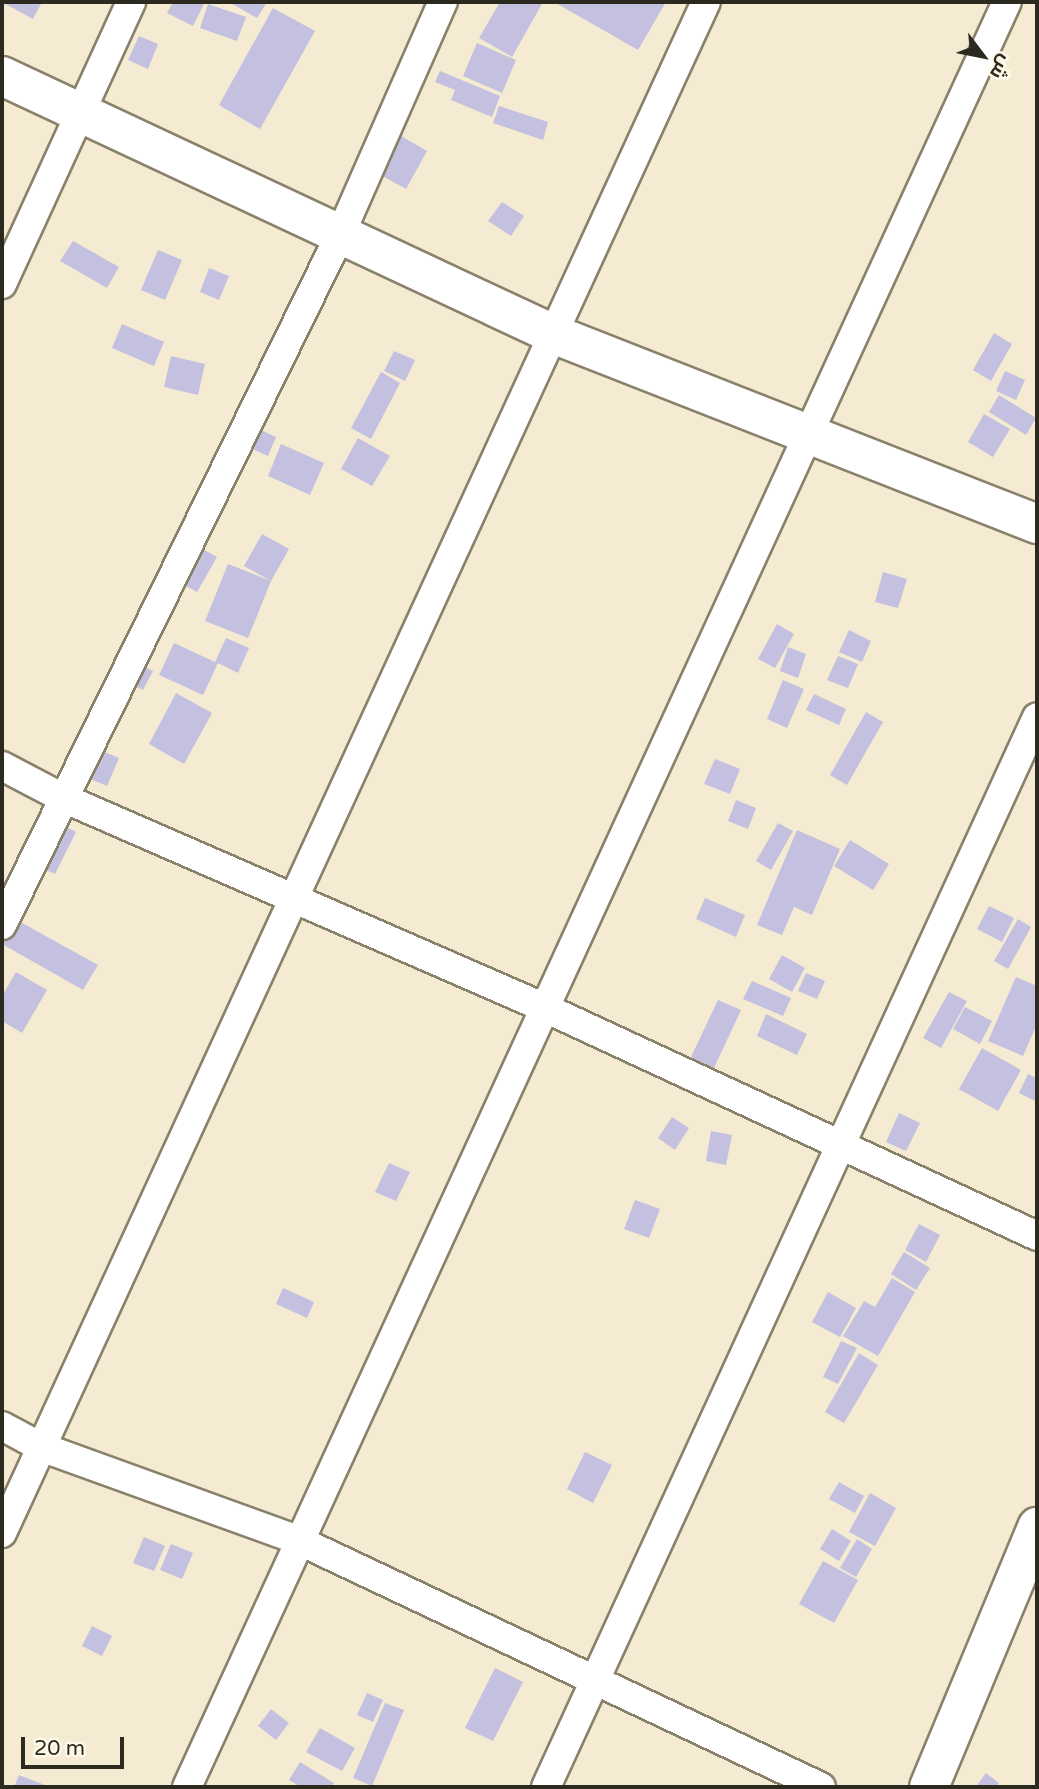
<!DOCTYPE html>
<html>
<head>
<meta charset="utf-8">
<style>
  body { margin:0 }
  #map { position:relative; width:1039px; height:1789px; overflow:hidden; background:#f5ebd2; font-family:"Varela Round",Cairo,sans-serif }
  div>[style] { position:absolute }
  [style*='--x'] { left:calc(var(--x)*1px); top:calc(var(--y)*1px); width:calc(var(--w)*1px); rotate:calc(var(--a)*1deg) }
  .building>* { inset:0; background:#c4c0df }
  .roads { filter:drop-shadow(2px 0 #8a816b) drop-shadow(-2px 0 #8a816b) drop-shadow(0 2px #8a816b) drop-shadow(0 -2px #8a816b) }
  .street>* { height:28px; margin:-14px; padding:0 14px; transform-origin:14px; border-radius:14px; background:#fff }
  .secondary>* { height:38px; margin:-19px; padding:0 19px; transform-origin:19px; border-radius:19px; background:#fff }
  span { translate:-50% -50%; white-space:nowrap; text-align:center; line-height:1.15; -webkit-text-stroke:5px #fff9ea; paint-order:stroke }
  .frame { position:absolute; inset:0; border:4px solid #2c291f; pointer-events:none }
  .north { position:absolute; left:948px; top:21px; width:70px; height:70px; -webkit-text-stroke:5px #fff9ea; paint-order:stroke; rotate:122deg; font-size:19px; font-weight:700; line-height:28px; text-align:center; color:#2c291f }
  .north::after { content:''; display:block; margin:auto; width:24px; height:32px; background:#2c291f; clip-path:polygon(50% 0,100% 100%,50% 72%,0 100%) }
  .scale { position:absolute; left:21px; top:1737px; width:103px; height:32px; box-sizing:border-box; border:4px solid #2c291f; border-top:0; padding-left:9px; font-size:21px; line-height:24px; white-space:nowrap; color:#2c291f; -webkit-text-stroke:5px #fff9ea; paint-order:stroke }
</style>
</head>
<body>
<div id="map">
  <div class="building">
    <div style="clip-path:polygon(2px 2px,42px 2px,33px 19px)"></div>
    <div style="clip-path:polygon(173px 2px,205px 2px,193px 26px,167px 13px)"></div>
    <div style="clip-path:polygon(229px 2px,267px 2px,257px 18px)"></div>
    <div style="clip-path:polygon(500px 2px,543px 2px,512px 57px,479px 38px)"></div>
    <div style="clip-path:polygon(554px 2px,666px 2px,638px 50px)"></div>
    <div style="clip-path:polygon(208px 4px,246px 17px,237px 41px,200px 28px)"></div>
    <div style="clip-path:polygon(273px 8px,315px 31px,260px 129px,219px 105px)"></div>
    <div style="clip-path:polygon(139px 36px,158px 44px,148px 69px,128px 60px)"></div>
    <div style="clip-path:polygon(477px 43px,516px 60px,502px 93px,463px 76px)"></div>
    <div style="clip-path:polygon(440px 71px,500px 96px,492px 117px,451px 100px,455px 90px,435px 82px)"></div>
    <div style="clip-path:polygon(499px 106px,548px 122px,543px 140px,493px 123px)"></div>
    <div style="clip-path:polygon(384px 126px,427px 151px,406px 189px,362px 165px)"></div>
    <div style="clip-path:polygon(502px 202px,524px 216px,511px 236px,488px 221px)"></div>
    <div style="clip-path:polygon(73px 241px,119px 267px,107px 288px,60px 261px)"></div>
    <div style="clip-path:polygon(158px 250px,182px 260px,165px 300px,141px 290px)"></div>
    <div style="clip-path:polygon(209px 268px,229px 276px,219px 300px,200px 292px)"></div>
    <div style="clip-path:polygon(122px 324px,164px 342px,154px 366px,112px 348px)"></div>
    <div style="clip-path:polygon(994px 333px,1012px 344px,991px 381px,973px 370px)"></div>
    <div style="clip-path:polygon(394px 351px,415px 360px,405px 381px,384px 371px)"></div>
    <div style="clip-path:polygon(171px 356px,205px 364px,198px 395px,164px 387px)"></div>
    <div style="clip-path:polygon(1005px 371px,1025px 380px,1016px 400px,996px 391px)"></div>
    <div style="clip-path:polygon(381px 372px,400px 383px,371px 439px,351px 428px)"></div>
    <div style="clip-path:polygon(999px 395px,1036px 418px,1026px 435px,989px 412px)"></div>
    <div style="clip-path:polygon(984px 414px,1010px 429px,993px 457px,968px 442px)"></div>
    <div style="clip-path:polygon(243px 422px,276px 437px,268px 456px,234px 441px)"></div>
    <div style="clip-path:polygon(358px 438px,390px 456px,372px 486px,341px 469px)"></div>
    <div style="clip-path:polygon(281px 444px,324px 463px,310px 495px,268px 476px)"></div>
    <div style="clip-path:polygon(262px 534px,289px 549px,271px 581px,244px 566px)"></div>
    <div style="clip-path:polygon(190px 542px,217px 557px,197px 592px,169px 577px)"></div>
    <div style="clip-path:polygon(228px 564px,271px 581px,248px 638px,205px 621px)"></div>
    <div style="clip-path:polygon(883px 572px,907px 579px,898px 608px,875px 602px)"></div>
    <div style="clip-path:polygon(777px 624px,794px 634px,775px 668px,758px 659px)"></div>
    <div style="clip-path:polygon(849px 630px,871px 641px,862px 662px,839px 652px)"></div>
    <div style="clip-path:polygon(226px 638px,249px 648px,238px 673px,218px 663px,203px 695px,159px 675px,174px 643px,215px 662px)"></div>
    <div style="clip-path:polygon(788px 647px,806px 654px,798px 678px,780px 671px)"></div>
    <div style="clip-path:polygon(838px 656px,858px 664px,848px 688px,827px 680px)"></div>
    <div style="clip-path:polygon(134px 661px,153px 671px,143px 690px,124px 680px)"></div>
    <div style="clip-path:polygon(783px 680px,804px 689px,787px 728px,767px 719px)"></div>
    <div style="clip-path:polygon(176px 693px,212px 713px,184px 764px,149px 744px)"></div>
    <div style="clip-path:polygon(814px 694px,846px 709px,839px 725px,806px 710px)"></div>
    <div style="clip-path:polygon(866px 712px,883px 722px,847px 785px,830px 775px)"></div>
    <div style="clip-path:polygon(93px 747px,119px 758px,107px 786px,81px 775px)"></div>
    <div style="clip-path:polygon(715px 759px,740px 769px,730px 794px,704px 784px)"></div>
    <div style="clip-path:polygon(736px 800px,756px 808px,748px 829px,728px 821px)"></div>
    <div style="clip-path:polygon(59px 823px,76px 832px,55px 874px,38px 866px)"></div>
    <div style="clip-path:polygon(778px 823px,793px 831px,771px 870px,756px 861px)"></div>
    <div style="clip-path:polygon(797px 830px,840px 849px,812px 915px,794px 907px,782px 935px,757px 925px)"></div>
    <div style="clip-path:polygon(850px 840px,889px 864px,873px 890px,834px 866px)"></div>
    <div style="clip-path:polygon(705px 898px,745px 915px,736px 937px,696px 919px)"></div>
    <div style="clip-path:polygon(989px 906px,1014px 918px,1002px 942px,977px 929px)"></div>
    <div style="clip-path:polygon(15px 919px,98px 965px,83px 990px,2px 944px)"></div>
    <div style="clip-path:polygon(1018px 919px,1031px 927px,1008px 969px,994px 961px)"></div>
    <div style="clip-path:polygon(782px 955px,805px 968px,792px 992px,769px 979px)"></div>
    <div style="clip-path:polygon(16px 972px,47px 990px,22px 1033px,2px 1021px,2px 996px)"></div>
    <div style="clip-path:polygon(806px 973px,825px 981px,817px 999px,798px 991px)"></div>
    <div style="clip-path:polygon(1016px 977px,1037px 986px,1037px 1024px,1023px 1056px,988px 1041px)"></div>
    <div style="clip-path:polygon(752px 981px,791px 998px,783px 1016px,743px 999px)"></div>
    <div style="clip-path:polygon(949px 992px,967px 1001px,941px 1048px,923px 1038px)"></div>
    <div style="clip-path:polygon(718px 1000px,741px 1010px,714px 1068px,691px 1057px)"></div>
    <div style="clip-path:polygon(965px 1007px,992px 1021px,980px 1044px,953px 1029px)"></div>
    <div style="clip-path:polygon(766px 1014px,807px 1034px,797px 1055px,757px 1036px)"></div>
    <div style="clip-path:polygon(982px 1048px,1021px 1070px,998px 1111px,959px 1089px)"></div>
    <div style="clip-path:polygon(1028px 1074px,1037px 1078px,1037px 1102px,1019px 1093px)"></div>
    <div style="clip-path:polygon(899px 1113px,920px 1123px,906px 1151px,886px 1142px)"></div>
    <div style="clip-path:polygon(672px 1117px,689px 1128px,675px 1150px,658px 1138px)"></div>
    <div style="clip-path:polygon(711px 1131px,732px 1135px,726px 1165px,706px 1161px)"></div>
    <div style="clip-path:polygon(389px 1163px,410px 1172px,396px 1201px,375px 1192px)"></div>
    <div style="clip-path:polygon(635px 1200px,660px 1209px,649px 1238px,624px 1229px)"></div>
    <div style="clip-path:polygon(919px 1224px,940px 1235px,926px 1262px,905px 1250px)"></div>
    <div style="clip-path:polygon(904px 1252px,930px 1268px,916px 1290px,891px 1274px)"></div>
    <div style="clip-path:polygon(892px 1278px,915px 1292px,878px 1356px,843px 1336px,864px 1301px,875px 1307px)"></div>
    <div style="clip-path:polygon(283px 1288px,314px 1302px,307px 1318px,276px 1304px)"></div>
    <div style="clip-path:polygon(828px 1292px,856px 1308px,840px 1337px,812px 1322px)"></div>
    <div style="clip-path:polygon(841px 1341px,857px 1348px,838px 1384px,823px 1377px)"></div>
    <div style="clip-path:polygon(859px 1353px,878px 1365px,844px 1423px,825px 1412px)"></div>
    <div style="clip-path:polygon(585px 1452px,612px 1465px,593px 1503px,567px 1489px)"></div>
    <div style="clip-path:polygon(839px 1482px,864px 1496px,855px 1513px,829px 1499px)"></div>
    <div style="clip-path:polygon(870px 1493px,896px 1508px,875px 1546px,849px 1532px)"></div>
    <div style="clip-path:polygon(832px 1529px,851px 1541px,839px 1561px,820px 1549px)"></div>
    <div style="clip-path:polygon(144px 1537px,165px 1546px,154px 1571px,133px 1563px)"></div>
    <div style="clip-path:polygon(857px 1539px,872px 1549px,856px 1577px,840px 1568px)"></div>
    <div style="clip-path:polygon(171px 1544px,193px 1553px,182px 1579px,160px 1570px)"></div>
    <div style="clip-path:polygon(823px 1561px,858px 1580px,834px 1623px,799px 1604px)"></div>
    <div style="clip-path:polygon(92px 1626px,112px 1636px,102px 1656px,82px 1646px)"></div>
    <div style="clip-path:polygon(495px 1668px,523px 1682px,493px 1741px,465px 1728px)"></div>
    <div style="clip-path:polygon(367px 1693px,383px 1700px,373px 1722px,357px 1715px)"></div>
    <div style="clip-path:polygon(385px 1703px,404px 1710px,372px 1786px,353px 1778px)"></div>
    <div style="clip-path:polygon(271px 1709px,289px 1723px,276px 1740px,258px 1726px)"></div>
    <div style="clip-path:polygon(320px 1728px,355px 1748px,342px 1771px,306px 1752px)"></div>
    <div style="clip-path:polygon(300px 1762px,334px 1783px,331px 1787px,301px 1787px,289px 1780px)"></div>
    <div style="clip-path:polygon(986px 1773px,999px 1783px,996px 1787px,976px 1787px)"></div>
    <div style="clip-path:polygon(19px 1775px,50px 1787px,14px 1787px)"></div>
  </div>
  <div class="roads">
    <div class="street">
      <div style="--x:2;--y:284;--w:310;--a:-65.4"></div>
      <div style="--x:2;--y:766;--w:67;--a:27.7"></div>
      <div style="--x:61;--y:797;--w:528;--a:23.55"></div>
      <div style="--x:545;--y:1008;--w:542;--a:24.86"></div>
      <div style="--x:2;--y:925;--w:768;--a:-63.9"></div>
      <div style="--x:340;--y:235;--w:255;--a:-66.2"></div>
      <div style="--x:2;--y:1426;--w:44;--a:28.3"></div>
      <div style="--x:41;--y:1447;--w:276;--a:19.9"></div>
      <div style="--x:300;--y:1541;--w:576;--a:25.28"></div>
      <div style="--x:2;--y:1533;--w:1685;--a:-65.31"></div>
      <div style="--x:187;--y:1787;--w:1964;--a:-65.33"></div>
      <div style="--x:546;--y:1787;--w:1177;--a:-65.35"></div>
    </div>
    <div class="secondary">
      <div style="--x:2;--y:76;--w:608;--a:25.09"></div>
      <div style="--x:553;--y:334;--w:520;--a:21.43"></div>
      <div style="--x:929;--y:1787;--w:282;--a:-67.4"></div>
    </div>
  </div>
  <div class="frame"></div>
  <div class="north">ش</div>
  <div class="scale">20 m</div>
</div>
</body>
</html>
